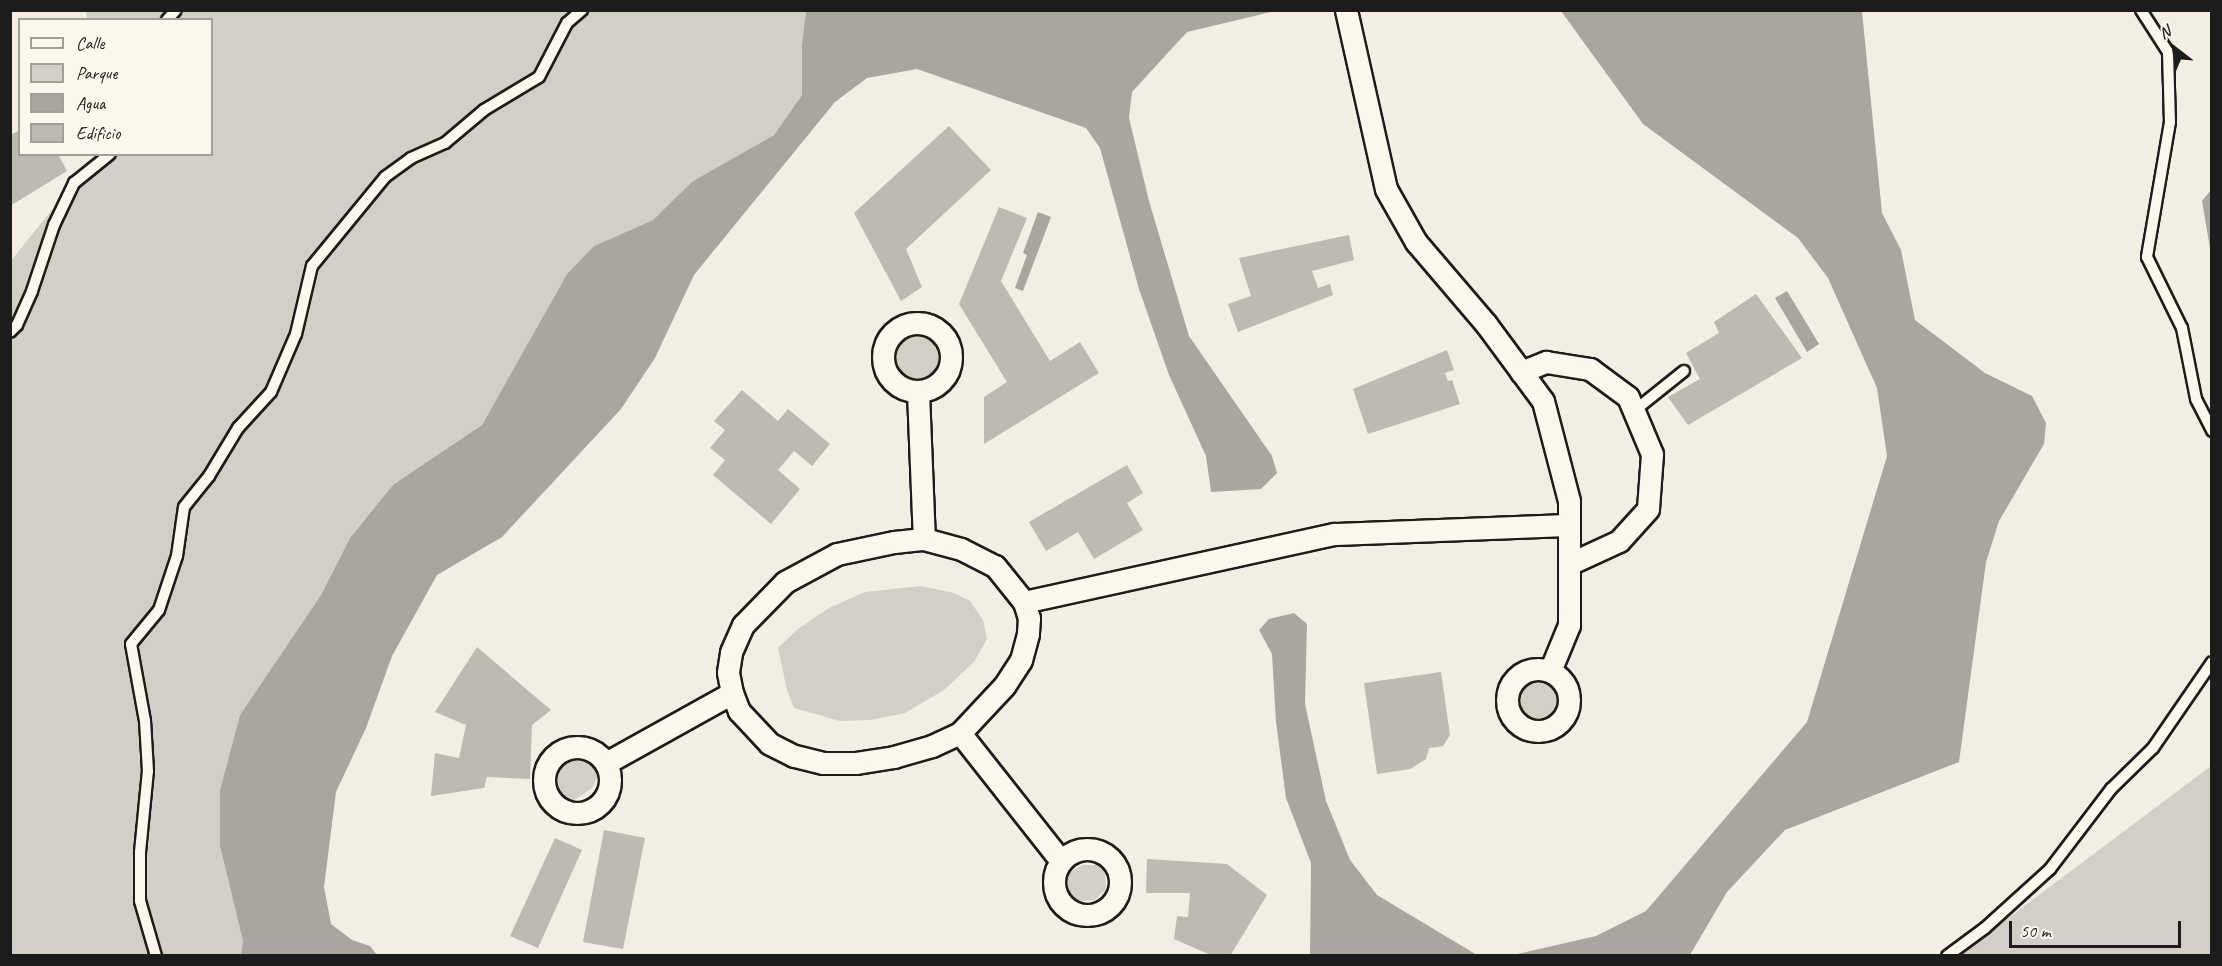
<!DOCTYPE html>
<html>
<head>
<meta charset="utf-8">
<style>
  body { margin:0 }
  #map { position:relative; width:2222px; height:966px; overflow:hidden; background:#f2eee4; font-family:Caveat,sans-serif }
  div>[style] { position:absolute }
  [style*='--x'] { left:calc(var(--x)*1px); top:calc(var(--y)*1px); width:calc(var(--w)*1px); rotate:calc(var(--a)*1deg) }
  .green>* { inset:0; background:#d2cfc6 }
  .water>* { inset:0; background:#a9a6a0 }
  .building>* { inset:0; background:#bdbab1 }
  .roads { filter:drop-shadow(2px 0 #1c1c1c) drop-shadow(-2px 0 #1c1c1c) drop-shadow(0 2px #1c1c1c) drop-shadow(0 -2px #1c1c1c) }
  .service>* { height:10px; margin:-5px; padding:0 5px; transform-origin:5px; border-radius:5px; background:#fbf7ec }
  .minor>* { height:21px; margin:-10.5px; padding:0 10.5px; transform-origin:10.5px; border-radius:10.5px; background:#fbf7ec }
  .minor>.ring { margin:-10.5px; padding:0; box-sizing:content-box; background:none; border:21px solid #fbf7ec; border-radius:50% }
  span { translate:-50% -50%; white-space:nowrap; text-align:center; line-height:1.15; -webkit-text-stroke:5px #fbf7ec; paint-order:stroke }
  .frame { position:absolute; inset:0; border:12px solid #1c1c1c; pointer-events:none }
  .legend { position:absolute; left:18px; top:18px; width:195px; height:138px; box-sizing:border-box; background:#fbf7ec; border:2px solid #a29f99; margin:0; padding:8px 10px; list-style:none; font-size:18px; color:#1c1c1c }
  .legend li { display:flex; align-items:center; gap:12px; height:30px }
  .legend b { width:30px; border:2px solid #a29f99 }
  .north { position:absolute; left:2144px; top:18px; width:60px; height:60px; -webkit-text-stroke:4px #fbf7ec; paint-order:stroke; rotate:329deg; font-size:16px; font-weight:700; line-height:24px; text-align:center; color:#1c1c1c }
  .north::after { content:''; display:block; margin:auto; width:21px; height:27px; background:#1c1c1c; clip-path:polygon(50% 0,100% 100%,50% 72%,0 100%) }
  .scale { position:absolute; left:2009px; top:921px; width:172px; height:27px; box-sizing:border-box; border:3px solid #1c1c1c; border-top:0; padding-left:8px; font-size:18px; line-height:21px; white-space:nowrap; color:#1c1c1c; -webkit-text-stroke:4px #fbf7ec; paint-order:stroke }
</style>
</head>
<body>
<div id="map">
  <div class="green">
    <div style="clip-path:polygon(86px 11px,806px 11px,802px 44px,802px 95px,774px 135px,693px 181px,653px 220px,594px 246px,567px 274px,482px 425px,393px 486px,350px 538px,321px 595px,240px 715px,220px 790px,220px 846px,243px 941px,241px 955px,11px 955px,10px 262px,96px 155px,212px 154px,212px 20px,87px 19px)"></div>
    <div style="clip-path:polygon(914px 335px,930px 336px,941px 360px,935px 371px,922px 379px,907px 377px,897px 368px,893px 356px,903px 342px)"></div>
    <div style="clip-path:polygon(921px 586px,954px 593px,970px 601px,983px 620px,987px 639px,974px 662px,944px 690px,905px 713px,871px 720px,840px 721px,794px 708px,787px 690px,778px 648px,798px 629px,829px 608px,865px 592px)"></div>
    <div style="clip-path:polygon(1543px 680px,1554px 687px,1558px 701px,1552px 712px,1540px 723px,1528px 718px,1518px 705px,1518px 689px,1527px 681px)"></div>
    <div style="clip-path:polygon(574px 759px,586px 761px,599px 774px,592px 788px,570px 803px,555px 788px,558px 769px)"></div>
    <div style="clip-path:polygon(2211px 766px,2211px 955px,1959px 955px)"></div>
    <div style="clip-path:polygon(1083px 865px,1098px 865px,1105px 874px,1106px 889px,1095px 900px,1082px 901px,1071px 897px,1064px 886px,1069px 873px)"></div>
  </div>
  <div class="water">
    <div style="clip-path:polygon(806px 11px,1275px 11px,1187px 32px,1132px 92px,1129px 118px,1149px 201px,1189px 336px,1272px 456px,1277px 473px,1261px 489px,1211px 492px,1206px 456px,1169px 375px,1139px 289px,1100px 148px,1086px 128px,917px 69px,867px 78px,835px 102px,694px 275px,655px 358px,621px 409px,502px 537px,437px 575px,392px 656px,366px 728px,336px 792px,324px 887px,331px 924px,352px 940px,370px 946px,377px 955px,241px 955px,243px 941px,220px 846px,220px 790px,240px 715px,321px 595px,350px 538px,393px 485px,482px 425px,567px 274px,594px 246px,653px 220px,693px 181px,774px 135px,802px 95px,802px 44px)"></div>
    <div style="clip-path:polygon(1561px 11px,1862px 11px,1882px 213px,1901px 250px,1915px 320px,1985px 373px,2032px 396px,2046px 423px,2044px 444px,1999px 521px,1986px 562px,1959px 762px,1785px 830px,1727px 892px,1690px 955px,1498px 955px,1513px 955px,1596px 936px,1646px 911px,1807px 722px,1887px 456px,1877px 388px,1828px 278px,1798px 238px,1643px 124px)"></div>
    <div style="clip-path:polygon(2211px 190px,2211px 254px,2202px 201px)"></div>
    <div style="clip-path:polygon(1038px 212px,1051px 217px,1023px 291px,1015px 288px,1027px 255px,1023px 253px)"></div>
    <div style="clip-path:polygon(1787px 291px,1819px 344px,1807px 352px,1775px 298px)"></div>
    <div style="clip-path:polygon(1294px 613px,1307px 624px,1305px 704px,1326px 801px,1350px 860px,1377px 895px,1477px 955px,1310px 955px,1311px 863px,1286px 798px,1276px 722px,1272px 654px,1259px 630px,1269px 619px)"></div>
  </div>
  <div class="building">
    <div style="clip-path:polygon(949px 126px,991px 170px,906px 249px,922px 287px,901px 301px,854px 213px)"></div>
    <div style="clip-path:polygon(20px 130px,20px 154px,58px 154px,67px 171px,10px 206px,10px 135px)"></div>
    <div style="clip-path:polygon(999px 207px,1027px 218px,1001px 281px,1050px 361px,1080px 342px,1099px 373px,984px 444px,984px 397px,1007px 382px,959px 304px)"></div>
    <div style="clip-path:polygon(1349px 235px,1354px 260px,1312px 271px,1318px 288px,1330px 284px,1333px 295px,1238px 332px,1228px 304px,1251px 296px,1239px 258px)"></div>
    <div style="clip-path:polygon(1756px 294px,1802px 358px,1688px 425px,1668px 397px,1700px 379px,1686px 353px,1719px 333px,1714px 322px)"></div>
    <div style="clip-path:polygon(1447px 350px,1454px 370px,1445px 373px,1448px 381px,1452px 380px,1460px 404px,1368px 434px,1353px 389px)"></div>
    <div style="clip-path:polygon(742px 390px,778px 421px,788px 409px,830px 444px,812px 466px,794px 451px,778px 470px,800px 489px,771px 524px,713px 475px,725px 460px,710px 448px,725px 430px,714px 421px)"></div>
    <div style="clip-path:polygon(1127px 465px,1143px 493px,1127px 503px,1143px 530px,1094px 559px,1078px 532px,1046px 551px,1029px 522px)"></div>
    <div style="clip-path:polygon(477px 647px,551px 710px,532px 725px,530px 779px,487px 777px,484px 788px,431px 796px,435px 753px,459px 758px,466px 725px,435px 712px)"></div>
    <div style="clip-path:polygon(1441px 672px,1450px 735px,1443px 746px,1429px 748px,1426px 759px,1410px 769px,1377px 774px,1364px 683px)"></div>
    <div style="clip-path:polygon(604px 830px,645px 838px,623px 949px,583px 942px)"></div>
    <div style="clip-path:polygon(555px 838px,582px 850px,538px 948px,510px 936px)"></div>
    <div style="clip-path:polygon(1147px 859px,1227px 864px,1267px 895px,1230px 956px,1213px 956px,1174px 939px,1177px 916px,1188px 917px,1190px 893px,1146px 893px)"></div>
  </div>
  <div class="roads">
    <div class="service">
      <div style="--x:2141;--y:10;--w:50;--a:57.3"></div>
      <div style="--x:2168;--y:52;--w:70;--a:88.4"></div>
      <div style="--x:2170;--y:122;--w:137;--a:99.7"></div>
      <div style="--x:2147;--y:257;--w:79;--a:63.8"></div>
      <div style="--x:2182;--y:328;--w:72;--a:78.8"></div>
      <div style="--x:2196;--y:399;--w:36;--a:63"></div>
      <div style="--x:167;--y:20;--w:13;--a:-48"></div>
      <div style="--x:10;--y:332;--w:10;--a:-45"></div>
      <div style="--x:17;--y:325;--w:37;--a:-66"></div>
      <div style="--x:32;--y:291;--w:70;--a:-71.6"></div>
      <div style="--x:54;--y:225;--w:47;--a:-64.5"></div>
      <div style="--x:74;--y:183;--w:46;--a:-38.9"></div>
      <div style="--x:1634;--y:411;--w:64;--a:-38.7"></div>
      <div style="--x:156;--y:956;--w:57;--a:-106.2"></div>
      <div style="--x:140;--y:901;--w:49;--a:-90"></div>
      <div style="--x:140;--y:852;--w:81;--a:-84.4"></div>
      <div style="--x:148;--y:771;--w:50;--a:-93.4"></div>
      <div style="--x:145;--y:721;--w:78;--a:-100.3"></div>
      <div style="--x:131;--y:644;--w:44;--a:-50.5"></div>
      <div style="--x:159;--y:610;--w:57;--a:-71.6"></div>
      <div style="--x:177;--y:556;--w:49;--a:-81.9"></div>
      <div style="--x:184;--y:507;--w:40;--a:-51"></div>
      <div style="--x:209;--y:476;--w:56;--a:-58.9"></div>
      <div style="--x:238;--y:428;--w:49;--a:-47.5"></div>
      <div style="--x:271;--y:392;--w:63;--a:-66.7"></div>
      <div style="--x:296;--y:334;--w:70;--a:-76.8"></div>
      <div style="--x:312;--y:266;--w:115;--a:-50.6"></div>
      <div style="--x:385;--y:177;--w:32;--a:-36"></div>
      <div style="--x:411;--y:158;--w:37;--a:-24"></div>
      <div style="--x:445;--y:143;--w:51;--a:-40.2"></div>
      <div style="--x:484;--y:110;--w:64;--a:-31"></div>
      <div style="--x:539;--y:77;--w:61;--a:-62.6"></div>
      <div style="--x:567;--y:23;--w:20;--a:-41"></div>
      <div style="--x:1947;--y:956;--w:47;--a:-36.4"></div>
      <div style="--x:1985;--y:928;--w:88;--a:-42.2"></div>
      <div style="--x:2050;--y:869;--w:101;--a:-52.7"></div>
      <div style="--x:2111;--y:789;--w:59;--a:-44.3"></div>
      <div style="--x:2153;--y:748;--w:104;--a:-55.5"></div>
    </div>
    <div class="minor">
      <div style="--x:1346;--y:10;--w:183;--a:77.4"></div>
      <div style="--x:1386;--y:189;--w:61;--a:60.5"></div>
      <div style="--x:1416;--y:242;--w:108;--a:49.5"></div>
      <div style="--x:1486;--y:324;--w:96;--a:53.5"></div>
      <div style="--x:1543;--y:401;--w:103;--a:75.4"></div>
      <div style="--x:1569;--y:501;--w:124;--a:90"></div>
      <div style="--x:1569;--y:625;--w:50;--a:112.4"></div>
      <div class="ring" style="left:883px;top:323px;width:47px;height:47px"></div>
      <div style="--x:1521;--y:372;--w:27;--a:-22"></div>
      <div style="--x:1546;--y:362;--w:45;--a:9"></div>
      <div style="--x:1590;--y:369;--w:47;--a:36.4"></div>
      <div style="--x:1628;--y:397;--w:62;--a:67.2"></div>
      <div style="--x:1652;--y:454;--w:55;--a:94.2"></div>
      <div style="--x:1648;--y:509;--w:43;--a:132.2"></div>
      <div style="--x:1619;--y:541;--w:55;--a:155.3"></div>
      <div style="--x:918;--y:392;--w:147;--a:87.7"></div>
      <div style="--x:924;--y:539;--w:38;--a:15"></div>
      <div style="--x:961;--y:549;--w:38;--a:27"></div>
      <div style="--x:995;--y:566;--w:46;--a:51.1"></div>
      <div style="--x:1024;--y:602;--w:17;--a:73"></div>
      <div style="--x:1029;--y:618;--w:16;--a:94"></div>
      <div style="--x:1028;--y:634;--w:27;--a:105"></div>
      <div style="--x:1021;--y:660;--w:31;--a:123"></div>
      <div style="--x:1004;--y:686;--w:64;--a:133.1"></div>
      <div style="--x:960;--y:733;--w:31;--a:155"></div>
      <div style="--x:932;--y:746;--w:40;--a:164"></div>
      <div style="--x:894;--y:757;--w:38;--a:171"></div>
      <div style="--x:856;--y:763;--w:33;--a:180"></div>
      <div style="--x:823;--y:763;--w:30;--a:-166"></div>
      <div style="--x:794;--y:756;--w:28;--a:-153"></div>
      <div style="--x:769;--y:743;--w:44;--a:-133.2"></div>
      <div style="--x:739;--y:711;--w:19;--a:-111"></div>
      <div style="--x:732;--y:693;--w:21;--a:-101"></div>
      <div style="--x:728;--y:672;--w:20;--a:-81"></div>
      <div style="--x:731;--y:652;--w:30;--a:-66"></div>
      <div style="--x:743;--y:625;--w:60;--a:-45.7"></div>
      <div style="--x:785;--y:582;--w:59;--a:-28.3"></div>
      <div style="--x:837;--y:554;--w:58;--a:-11.9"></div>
      <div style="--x:894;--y:542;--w:30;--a:-6"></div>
      <div style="--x:1024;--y:602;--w:317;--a:-12.4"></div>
      <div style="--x:1334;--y:534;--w:235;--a:-2.2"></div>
      <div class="ring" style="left:1507px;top:669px;width:41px;height:41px"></div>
      <div style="--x:960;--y:733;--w:163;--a:51.7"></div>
      <div class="ring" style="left:544px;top:747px;width:45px;height:45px"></div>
      <div style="--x:606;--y:763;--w:144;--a:-29.1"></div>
      <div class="ring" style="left:1054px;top:849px;width:45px;height:45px"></div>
    </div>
  </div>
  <div class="frame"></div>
  <ul class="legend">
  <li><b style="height:8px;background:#fbf7ec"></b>Calle</li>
  <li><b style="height:16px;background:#d2cfc6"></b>Parque</li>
  <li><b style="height:16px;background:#a9a6a0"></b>Agua</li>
  <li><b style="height:16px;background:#bdbab1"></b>Edificio</li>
  </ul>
  <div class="north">N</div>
  <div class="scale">50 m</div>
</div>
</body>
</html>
